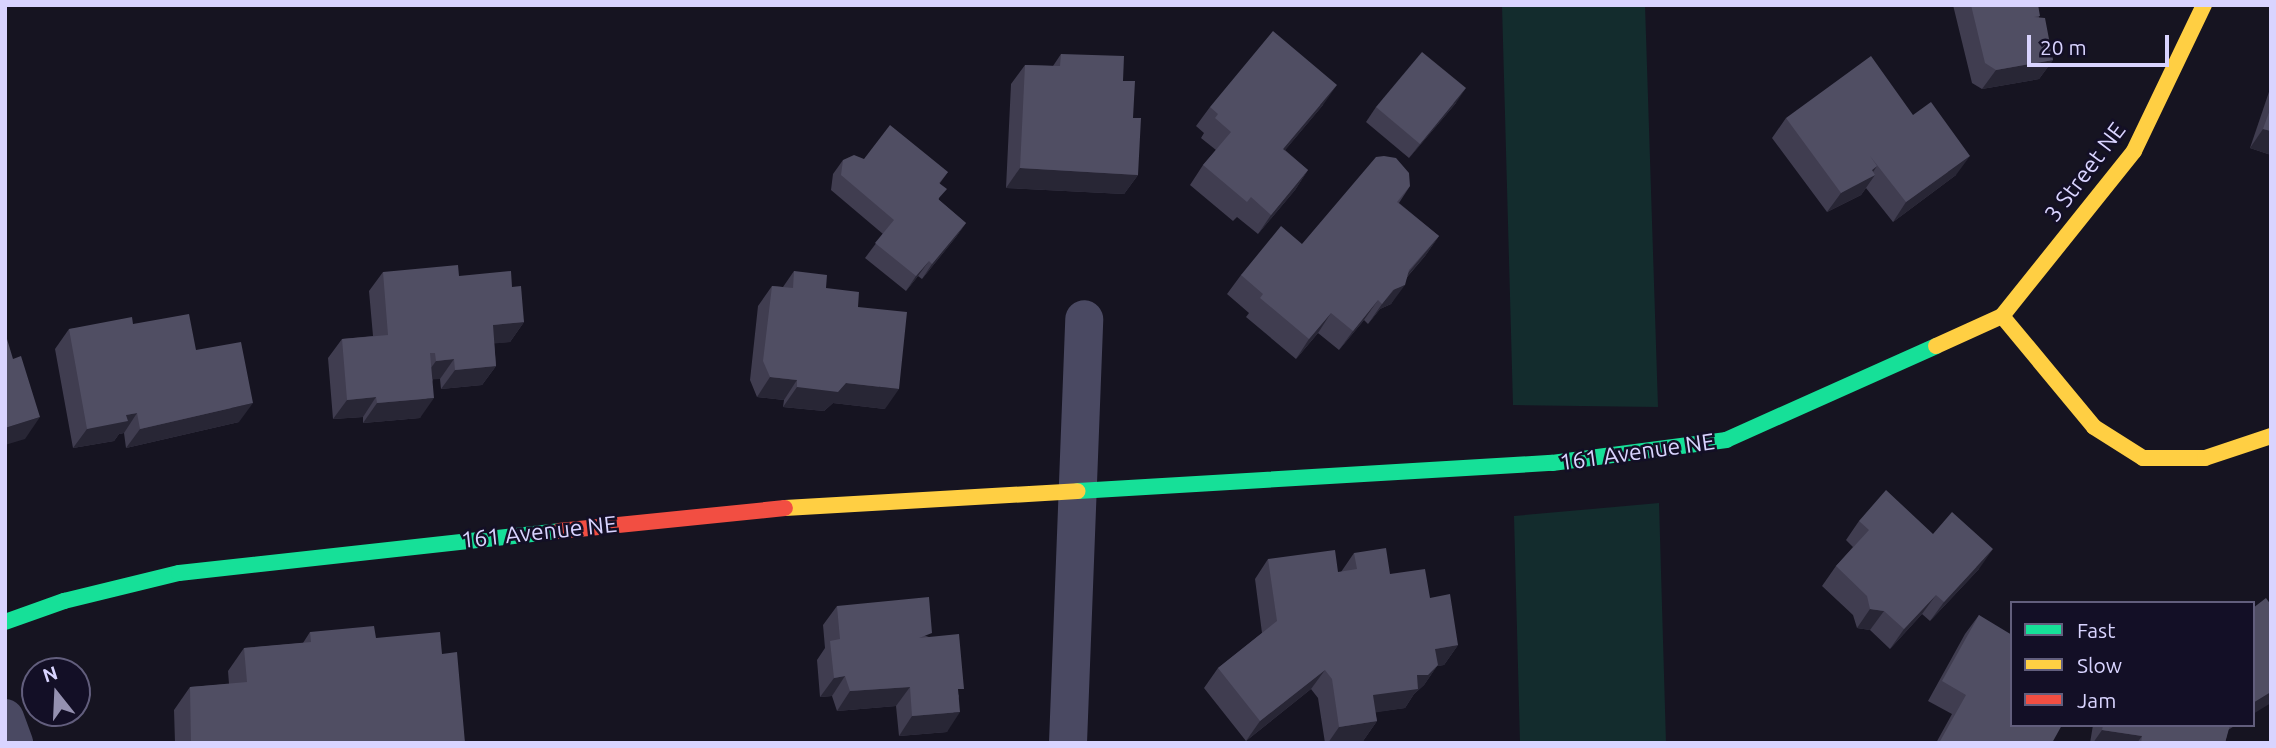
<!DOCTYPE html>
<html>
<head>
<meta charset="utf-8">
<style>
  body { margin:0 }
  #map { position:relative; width:2276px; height:748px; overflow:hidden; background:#161421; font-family:Ubuntu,sans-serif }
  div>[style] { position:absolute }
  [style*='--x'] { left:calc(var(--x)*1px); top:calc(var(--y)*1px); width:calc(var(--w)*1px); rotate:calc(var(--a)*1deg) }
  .green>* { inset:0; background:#132c2d }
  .street>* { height:38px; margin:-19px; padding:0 19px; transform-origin:19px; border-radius:19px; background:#4a4962 }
  .fast>* { height:16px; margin:-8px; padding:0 8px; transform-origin:8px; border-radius:8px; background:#16e098 }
  .slow>* { height:16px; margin:-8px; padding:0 8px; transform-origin:8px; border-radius:8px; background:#ffcf43 }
  .jam>* { height:16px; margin:-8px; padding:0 8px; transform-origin:8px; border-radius:8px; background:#f24e42 }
  .wall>* { inset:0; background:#403d50 }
  .shaded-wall>* { inset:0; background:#282635 }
  .building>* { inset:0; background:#504e63 }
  span { translate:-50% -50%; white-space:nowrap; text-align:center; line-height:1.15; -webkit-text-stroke:5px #130f26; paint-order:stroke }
  .street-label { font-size:23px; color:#d9d4ff }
  .frame { position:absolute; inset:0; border:7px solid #d9d4ff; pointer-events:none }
  .legend { position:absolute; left:2010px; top:601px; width:245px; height:126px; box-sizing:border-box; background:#130f26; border:2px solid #625e7d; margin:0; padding:9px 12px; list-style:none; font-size:21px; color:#d9d4ff }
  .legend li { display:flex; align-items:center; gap:14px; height:35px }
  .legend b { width:35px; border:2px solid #625e7d }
  .north { position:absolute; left:21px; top:657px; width:70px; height:70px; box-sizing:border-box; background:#130f26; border:2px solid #625e7d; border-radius:50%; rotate:342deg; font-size:19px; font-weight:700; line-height:28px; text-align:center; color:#d9d4ff }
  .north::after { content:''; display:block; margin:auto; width:24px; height:32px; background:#9591b1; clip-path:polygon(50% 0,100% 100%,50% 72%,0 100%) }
  .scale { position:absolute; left:2027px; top:35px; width:142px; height:32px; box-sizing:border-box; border:4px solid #d9d4ff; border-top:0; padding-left:9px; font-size:21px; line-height:24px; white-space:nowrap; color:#d9d4ff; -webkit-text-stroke:5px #130f26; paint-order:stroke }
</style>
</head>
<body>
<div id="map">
  <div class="green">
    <div style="clip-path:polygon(1502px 5px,1645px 5px,1658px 407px,1513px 405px)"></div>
    <div style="clip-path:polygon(1659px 503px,1666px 743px,1520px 743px,1514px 516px)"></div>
  </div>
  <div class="street">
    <div style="--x:5;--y:718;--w:27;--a:70"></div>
    <div style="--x:1068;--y:743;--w:424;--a:-87.8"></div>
  </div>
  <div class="fast">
    <div style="--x:1078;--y:491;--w:475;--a:-3.4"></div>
    <div style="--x:1552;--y:463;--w:176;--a:-7.5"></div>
    <div style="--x:1726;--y:440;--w:230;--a:-24.1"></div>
    <div style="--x:5;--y:622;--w:63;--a:-19.6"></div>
    <div style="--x:64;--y:601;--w:118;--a:-13.7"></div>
    <div style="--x:179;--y:573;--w:382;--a:-6.3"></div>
  </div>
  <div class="slow">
    <div style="--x:2002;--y:316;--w:144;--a:50.3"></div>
    <div style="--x:2094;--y:427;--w:58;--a:32.3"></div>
    <div style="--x:2143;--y:458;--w:62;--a:0"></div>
    <div style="--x:2205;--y:458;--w:70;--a:-18.4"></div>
    <div style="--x:1936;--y:346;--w:72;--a:-24.4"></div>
    <div style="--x:2002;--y:316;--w:211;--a:-51.3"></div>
    <div style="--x:2134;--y:151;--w:162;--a:-64.4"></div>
    <div style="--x:785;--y:508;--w:293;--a:-3.3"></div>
  </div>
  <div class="jam">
    <div style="--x:559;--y:531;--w:227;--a:-5.8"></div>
  </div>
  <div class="wall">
    <div style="clip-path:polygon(1953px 5px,2038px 5px,2039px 18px,2053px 60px,2039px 79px,1982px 89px,1972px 83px)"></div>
    <div style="clip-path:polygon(1061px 54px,1123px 81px,1133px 118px,1138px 175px,1124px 194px,1006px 188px,1011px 84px,1025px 65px,1053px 66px)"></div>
    <div style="clip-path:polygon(2271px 86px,2271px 155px,2250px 148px)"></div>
    <div style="clip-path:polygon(1456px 103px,1409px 158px,1366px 122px,1376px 107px)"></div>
    <div style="clip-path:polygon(1323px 105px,1285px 150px,1308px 170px,1295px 190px,1258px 234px,1237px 217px,1233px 221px,1190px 185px,1203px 165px,1216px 150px,1201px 138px,1204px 133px,1196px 126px,1210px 107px)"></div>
    <div style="clip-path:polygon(1786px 118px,1956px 175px,1893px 222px,1866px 188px,1861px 195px,1827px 212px,1772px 138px)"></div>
    <div style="clip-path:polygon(864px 159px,948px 172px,940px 183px,939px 200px,966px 223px,956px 237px,922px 279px,918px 276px,906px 291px,865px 258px,883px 234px,831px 190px,833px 174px,843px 160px)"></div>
    <div style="clip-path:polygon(1410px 186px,1399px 203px,1439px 236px,1425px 256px,1408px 276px,1391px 304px,1380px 309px,1368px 324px,1364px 320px,1339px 350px,1318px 333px,1296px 359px,1246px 317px,1249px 313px,1227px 294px,1241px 275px,1302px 244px)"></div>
    <div style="clip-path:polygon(794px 271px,858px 307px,885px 409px,833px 403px,824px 411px,783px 407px,784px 400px,757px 397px,750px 380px,758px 306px,772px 286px,783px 287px)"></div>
    <div style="clip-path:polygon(383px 272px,459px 276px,512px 287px,524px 322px,510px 342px,494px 343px,496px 366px,482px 385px,441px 389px,440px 379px,433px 379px,420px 418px,363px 423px,363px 417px,333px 419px,328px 358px,342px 339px,373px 336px,369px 291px)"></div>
    <div style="clip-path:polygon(133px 324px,196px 350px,239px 422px,126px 448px,124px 433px,119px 434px,114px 441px,73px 448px,55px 349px,69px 329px)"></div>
    <div style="clip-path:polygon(1859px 521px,1933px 534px,1979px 569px,1930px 621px,1922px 614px,1890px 649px,1870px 630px,1857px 628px,1853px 615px,1822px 586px,1836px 566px,1853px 547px,1846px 540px)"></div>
    <div style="clip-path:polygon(1354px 553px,1430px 598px,1458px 645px,1444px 665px,1437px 666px,1424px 685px,1414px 694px,1405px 708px,1375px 712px,1377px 721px,1363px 741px,1350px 743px,1325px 743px,1318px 698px,1311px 689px,1246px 741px,1204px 688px,1218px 668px,1262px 633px,1255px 579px,1268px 559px,1338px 572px,1341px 572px)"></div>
    <div style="clip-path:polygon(837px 606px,929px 637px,959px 696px,947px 732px,899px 736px,896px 706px,837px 711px,832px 696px,820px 697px,817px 660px,825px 648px,823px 625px)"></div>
    <div style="clip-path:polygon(1979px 615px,2052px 743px,1936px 743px,1952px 714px,1928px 701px,1965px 634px)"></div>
    <div style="clip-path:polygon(310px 632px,376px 638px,442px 654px,465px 743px,175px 743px,174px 710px,190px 687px,229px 684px,228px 671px,244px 648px,303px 643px)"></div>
    <div style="clip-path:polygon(2093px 725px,2236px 725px,2228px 730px,2225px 743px,2090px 743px)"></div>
  </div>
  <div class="shaded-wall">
    <div style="clip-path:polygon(2053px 60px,2039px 79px,1982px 89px,1996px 70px)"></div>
    <div style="clip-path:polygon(1337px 85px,1323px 105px,1270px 168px,1283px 149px)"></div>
    <div style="clip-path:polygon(1466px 88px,1456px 103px,1409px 158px,1420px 144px)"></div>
    <div style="clip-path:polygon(2263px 129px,2271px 131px,2271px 155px,2250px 148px)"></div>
    <div style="clip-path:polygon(1970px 156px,1956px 175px,1893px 222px,1906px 202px)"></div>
    <div style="clip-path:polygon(1877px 166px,1869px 178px,1875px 175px,1861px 195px,1827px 212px,1841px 193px)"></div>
    <div style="clip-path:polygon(1020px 168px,1138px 175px,1124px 194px,1006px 188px)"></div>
    <div style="clip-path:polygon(1308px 170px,1295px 190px,1258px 234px,1271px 215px)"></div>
    <div style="clip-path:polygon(966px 223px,956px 237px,922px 279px,932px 264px)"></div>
    <div style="clip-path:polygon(1439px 236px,1425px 256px,1397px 288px,1405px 285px,1391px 304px,1380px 309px,1368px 324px,1382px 304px)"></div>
    <div style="clip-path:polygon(929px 261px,918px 276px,906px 291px,916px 276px)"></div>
    <div style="clip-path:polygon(1378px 300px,1364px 320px,1339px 350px,1353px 331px)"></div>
    <div style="clip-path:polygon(1331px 313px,1318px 333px,1296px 359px,1309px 339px)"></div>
    <div style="clip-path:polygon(524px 322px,510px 342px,479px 345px,493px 325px)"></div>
    <div style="clip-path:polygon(454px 359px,440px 379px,422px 380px,436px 361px)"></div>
    <div style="clip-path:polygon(496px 366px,482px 385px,441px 389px,455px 370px)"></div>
    <div style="clip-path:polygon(770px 377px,797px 380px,784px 400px,757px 397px)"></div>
    <div style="clip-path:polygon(846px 383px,899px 389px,885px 409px,833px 403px,824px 411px,783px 407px,797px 387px)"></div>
    <div style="clip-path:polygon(376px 397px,363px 417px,333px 419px,347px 400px)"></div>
    <div style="clip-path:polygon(434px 398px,420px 418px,363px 423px,377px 403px)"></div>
    <div style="clip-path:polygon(253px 403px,239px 422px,126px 448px,140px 429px)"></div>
    <div style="clip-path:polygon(137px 413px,124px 433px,119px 434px,114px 441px,73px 448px,87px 429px,126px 415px)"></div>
    <div style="clip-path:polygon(40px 417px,25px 439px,5px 445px,5px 428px)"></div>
    <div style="clip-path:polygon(1993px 549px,1979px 569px,1930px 621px,1944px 602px)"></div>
    <div style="clip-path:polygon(1936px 595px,1922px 614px,1890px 649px,1904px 629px)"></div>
    <div style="clip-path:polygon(1870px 609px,1884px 611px,1870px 630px,1857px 628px)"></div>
    <div style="clip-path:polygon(1458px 645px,1444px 665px,1437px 666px,1424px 685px,1414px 694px,1405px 708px,1359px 715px,1373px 695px,1435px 649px)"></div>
    <div style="clip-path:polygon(1325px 670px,1311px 689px,1246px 741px,1260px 721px)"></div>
    <div style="clip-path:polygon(845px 676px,832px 696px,820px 697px,834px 678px)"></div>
    <div style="clip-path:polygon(910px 687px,896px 706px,837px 711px,850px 691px)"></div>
    <div style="clip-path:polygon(2271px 692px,2271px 703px,2253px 714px,2253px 703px)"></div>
    <div style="clip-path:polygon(960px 712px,947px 732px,899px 736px,912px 716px)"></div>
    <div style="clip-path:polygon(1377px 721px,1363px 741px,1350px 743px,1328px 743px,1339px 727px)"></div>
    <div style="clip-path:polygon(2102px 730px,2142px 736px,2137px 743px,2093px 743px)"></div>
  </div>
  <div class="building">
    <div style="clip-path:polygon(1971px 5px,2038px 5px,2040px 16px,2034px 17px,2045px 18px,2053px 60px,1996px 70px,1985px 63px)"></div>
    <div style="clip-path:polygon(1273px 31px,1337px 85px,1283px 149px,1308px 170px,1271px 215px,1251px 197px,1247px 202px,1203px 165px,1231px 132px,1215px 118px,1218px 114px,1210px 107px)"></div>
    <div style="clip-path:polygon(1422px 52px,1466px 88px,1420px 144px,1376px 107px)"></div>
    <div style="clip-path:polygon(1061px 54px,1124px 56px,1123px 81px,1135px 81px,1133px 118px,1141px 118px,1138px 175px,1020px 168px,1025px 65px,1060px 66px)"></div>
    <div style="clip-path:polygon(1871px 56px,1913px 115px,1931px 102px,1970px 156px,1906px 202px,1870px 156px,1877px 166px,1872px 170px,1875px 175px,1841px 193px,1786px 118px)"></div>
    <div style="clip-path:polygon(2271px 107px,2271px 131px,2263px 129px)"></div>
    <div style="clip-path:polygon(890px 125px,948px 172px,939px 183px,947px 189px,938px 199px,966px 223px,932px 264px,929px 261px,916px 276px,875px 243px,894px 220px,841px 175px,843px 160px,854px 155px,864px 159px)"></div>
    <div style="clip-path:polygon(1384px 156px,1396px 158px,1409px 173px,1410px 186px,1397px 202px,1439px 236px,1409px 270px,1405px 285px,1393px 290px,1382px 304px,1378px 300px,1353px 331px,1331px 313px,1309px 339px,1260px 298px,1263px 294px,1241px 275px,1281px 226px,1302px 244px,1376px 157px)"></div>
    <div style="clip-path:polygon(458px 265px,459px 276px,511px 271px,512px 287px,521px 286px,524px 322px,493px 325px,496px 366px,455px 370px,454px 359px,436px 361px,435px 353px,430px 353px,434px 398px,377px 403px,376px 397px,347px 400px,342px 339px,388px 335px,383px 272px)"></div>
    <div style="clip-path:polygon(794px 271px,827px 275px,826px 288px,859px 292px,858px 307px,907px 312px,899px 389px,846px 383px,838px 392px,797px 387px,797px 380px,770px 377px,763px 361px,772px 286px,793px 288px)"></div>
    <div style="clip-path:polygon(189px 314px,196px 350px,241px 342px,253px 403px,140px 429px,137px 413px,126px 415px,128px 421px,87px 429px,69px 329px,132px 317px,133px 324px)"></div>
    <div style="clip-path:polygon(7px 339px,13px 359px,21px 356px,40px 417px,5px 428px,5px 340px)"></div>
    <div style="clip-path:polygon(1886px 490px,1933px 534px,1952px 512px,1993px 549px,1944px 602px,1936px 595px,1904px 629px,1884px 611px,1870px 609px,1867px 596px,1836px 566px,1869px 530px,1859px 521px)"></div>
    <div style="clip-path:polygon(1386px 548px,1390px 574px,1425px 569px,1430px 598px,1450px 594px,1458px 645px,1435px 649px,1438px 665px,1428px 675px,1417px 675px,1418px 689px,1373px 695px,1377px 721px,1339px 727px,1332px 679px,1325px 670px,1260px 721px,1218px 668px,1277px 621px,1268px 559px,1335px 550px,1338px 572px,1357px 569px,1354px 553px)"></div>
    <div style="clip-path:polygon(929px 597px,932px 633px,919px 638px,959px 634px,964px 689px,958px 689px,960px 712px,912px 716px,910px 687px,850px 691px,845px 676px,834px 678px,830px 641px,840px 639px,837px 606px)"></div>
    <div style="clip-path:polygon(2266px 598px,2271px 605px,2271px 692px,2253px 703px,2253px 608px)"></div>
    <div style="clip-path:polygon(1979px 615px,2012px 635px,2012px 725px,2062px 725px,2052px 743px,1939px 743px,1966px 695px,1942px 681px)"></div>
    <div style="clip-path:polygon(374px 626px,376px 638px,440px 632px,442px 654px,457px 652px,465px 743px,191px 743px,190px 687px,247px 682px,244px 648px,311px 642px,310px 632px)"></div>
    <div style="clip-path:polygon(2103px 725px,2230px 725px,2225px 743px,2141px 743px,2142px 736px,2102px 730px)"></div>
  </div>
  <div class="street-label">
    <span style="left:2085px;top:172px;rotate:-53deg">3 Street NE</span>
    <span style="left:1637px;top:452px;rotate:-8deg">161 Avenue NE</span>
    <span style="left:539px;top:532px;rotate:-6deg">161 Avenue NE</span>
  </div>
  <div class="frame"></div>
  <ul class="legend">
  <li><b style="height:9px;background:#16e098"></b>Fast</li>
  <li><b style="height:9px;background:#ffcf43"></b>Slow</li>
  <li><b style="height:9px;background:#f24e42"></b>Jam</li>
  </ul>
  <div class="north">N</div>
  <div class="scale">20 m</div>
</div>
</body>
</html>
